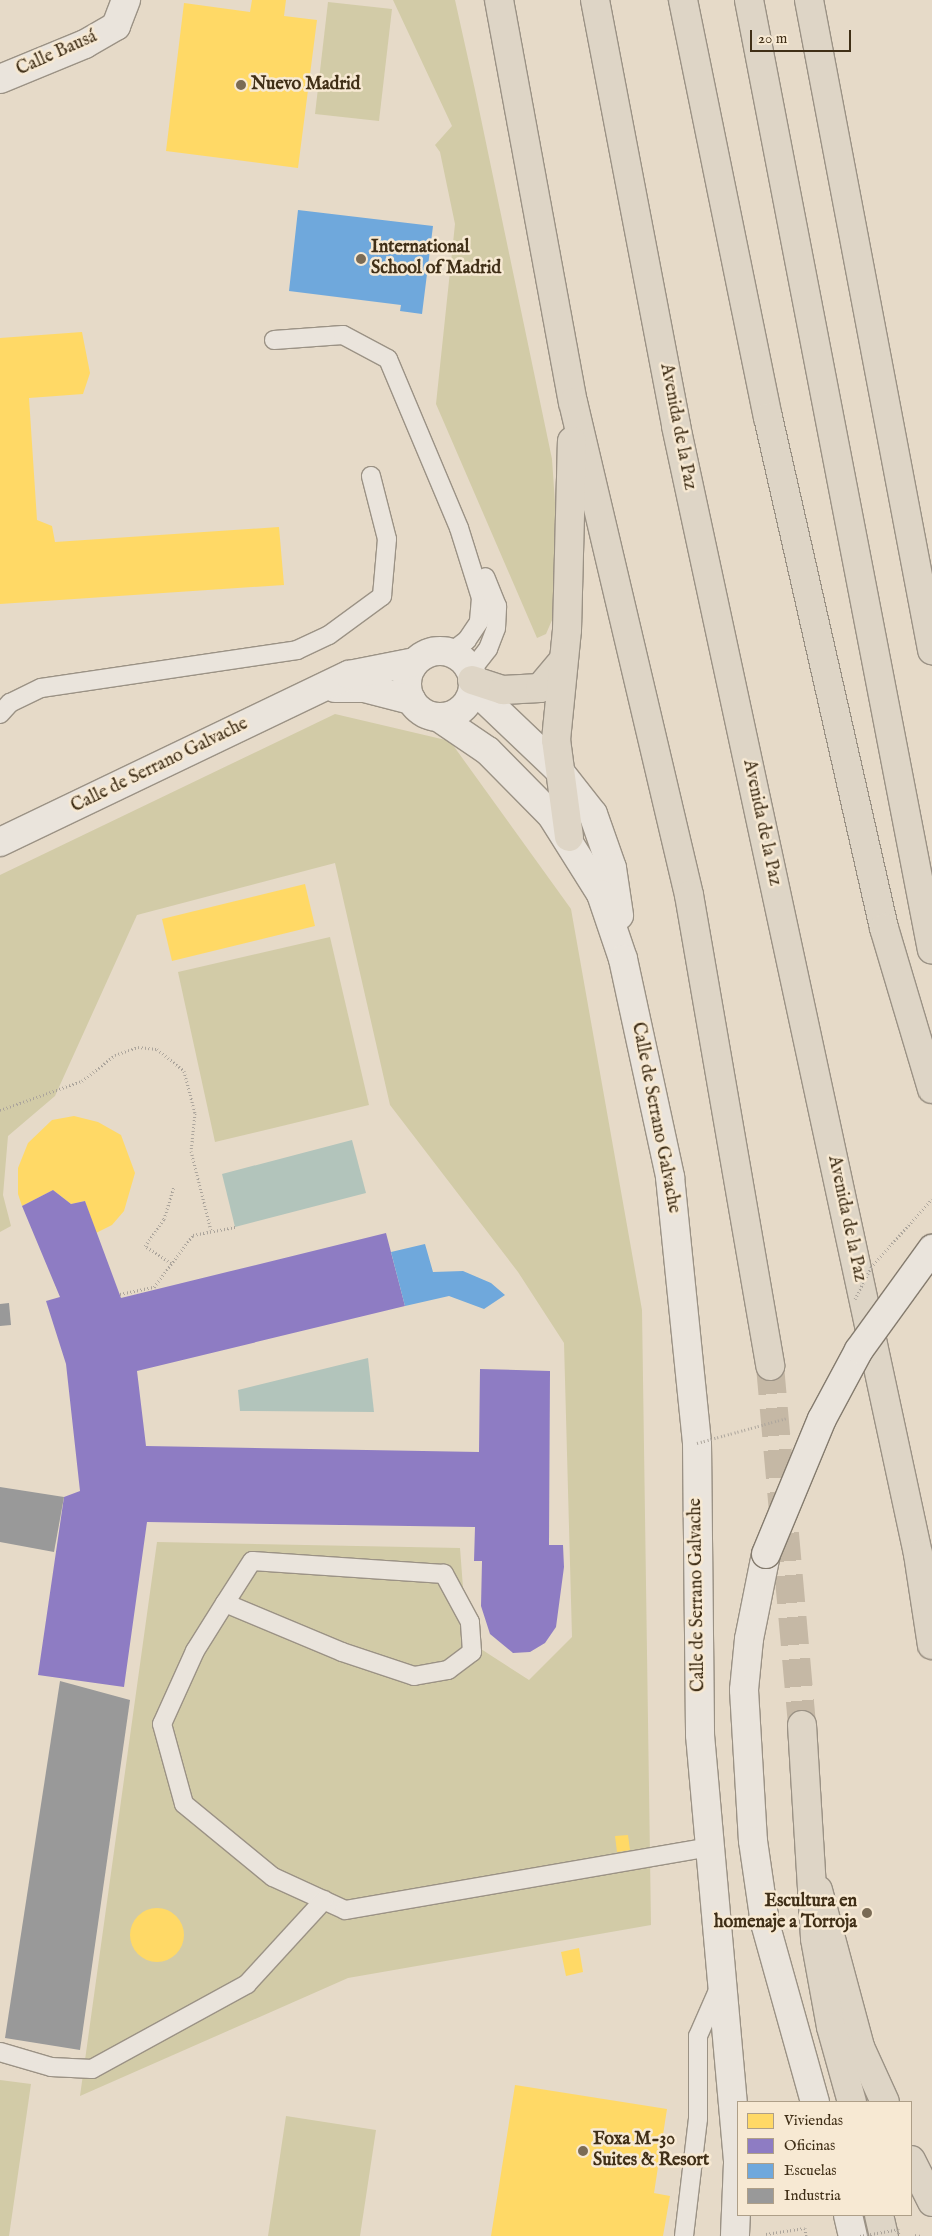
<!DOCTYPE html>
<html>
<head>
<meta charset="utf-8">
<style>
  body { margin:0 }
  #map { position:relative; width:932px; height:2236px; overflow:hidden; background:#e6dac8; font-family:"IM FELL English",serif }
  div>[style] { position:absolute }
  [style*='--x'] { left:calc(var(--x)*1px); top:calc(var(--y)*1px); width:calc(var(--w)*1px); rotate:calc(var(--a)*1deg) }
  .green>* { inset:0; background:#d2cba7 }
  .water>* { inset:0; background:#b2c4bb }
  .homes>* { inset:0; background:#ffd966 }
  .round { border-radius:50% }
  .offices>* { inset:0; background:#8e7cc3 }
  .schools>* { inset:0; background:#6fa8dc }
  .industry>* { inset:0; background:#999 }
  .highway-tunnel>* { height:28px; margin-top:-14px; transform-origin:0; background:repeating-linear-gradient(90deg,#c5b8a5 0 28px,transparent 0 42px) }
  .path>* { height:3px; margin-top:-1.5px; transform-origin:0; background:repeating-linear-gradient(90deg,#aca59c 0 1px,transparent 0 3.5px) }
  .roads { filter:drop-shadow(1px 0 #9b9285) drop-shadow(-1px 0 #9b9285) drop-shadow(0 1px #9b9285) drop-shadow(0 -1px #9b9285) }
  .lane>* { height:18px; margin:-9px; padding:0 9px; transform-origin:9px; border-radius:9px; background:#eae4dc }
  .street>* { height:28px; margin:-14px; padding:0 14px; transform-origin:14px; border-radius:14px; background:#eae4dc }
  .secondary>* { height:28px; margin:-14px; padding:0 14px; transform-origin:14px; border-radius:14px; background:#eae4dc }
  .secondary>.ring { margin:-14px; padding:0; box-sizing:content-box; background:none; border:28px solid #eae4dc; border-radius:50% }
  .primary>* { height:28px; margin:-14px; padding:0 14px; transform-origin:14px; border-radius:14px; background:#ded5c6 }
  .highway>* { height:28px; margin:-14px; padding:0 14px; transform-origin:14px; border-radius:14px; background:#ded5c6 }
  .path-bridge>* { height:3px; margin-top:-1.5px; transform-origin:0; background:repeating-linear-gradient(90deg,#aca59c 0 1px,transparent 0 3.5px) }
  .bridges { filter:drop-shadow(1px 0 #847b6e) drop-shadow(-1px 0 #847b6e) drop-shadow(0 1px #847b6e) drop-shadow(0 -1px #847b6e) }
  .secondary-bridge>* { height:28px; margin:-14px; padding:0 14px; transform-origin:14px; border-radius:14px; background:#eae4dc }
  .dots>* { width:14px; height:14px; translate:-50% -50%; box-sizing:border-box; border:2px solid #f7e9d3; border-radius:50% }
  span { translate:-50% -50%; white-space:nowrap; text-align:center; line-height:1.15; -webkit-text-stroke:5px #f7e9d3; paint-order:stroke }
  .street-label { font-size:18px; color:#402f17 }
  .poi-label { font-size:18px; color:#402f17; font-weight:700 }
  .left { translate:0 -50%; text-align:left }
  .right { translate:-100% -50%; text-align:right }
  .legend { position:absolute; left:737px; top:2101px; width:175px; height:115px; box-sizing:border-box; background:#f7e9d3; border:1px solid #ae9f88; margin:0; padding:6px 9px; list-style:none; font-size:15px; color:#402f17 }
  .legend li { display:flex; align-items:center; gap:10px; height:25px }
  .legend b { width:25px; border:1px solid #ae9f88 }
  .scale { position:absolute; left:750px; top:30px; width:101px; height:22px; box-sizing:border-box; border:2px solid #402f17; border-top:0; padding-left:6px; font-size:15px; line-height:18px; white-space:nowrap; color:#402f17; -webkit-text-stroke:4px #f7e9d3; paint-order:stroke }
</style>
</head>
<body>
<div id="map">
  <div class="green">
    <div style="clip-path:polygon(393px 0,455px 0,475px 90px,552px 459px,560px 576px,555px 613px,546px 634px,537px 638px,436px 404px,455px 224px,440px 152px,435px 145px,452px 126px)"></div>
    <div style="clip-path:polygon(328px 2px,392px 9px,379px 121px,315px 114px)"></div>
    <div style="clip-path:polygon(335px 714px,450px 741px,571px 909px,642px 1310px,651px 1925px,348px 1978px,80px 2096px,157px 1542px,460px 1548px,467px 1640px,529px 1680px,572px 1637px,564px 1343px,518px 1272px,390px 1105px,335px 863px,137px 915px,55px 1096px,8px 1136px,3px 1195px,11px 1226px,0 1232px,0 875px)"></div>
    <div style="clip-path:polygon(330px 937px,369px 1105px,215px 1142px,178px 972px)"></div>
    <div style="clip-path:polygon(0 2080px,31px 2084px,9px 2236px,0 2236px)"></div>
    <div style="clip-path:polygon(286px 2116px,376px 2130px,360px 2236px,268px 2236px)"></div>
  </div>
  <div class="water">
    <div style="clip-path:polygon(352px 1140px,366px 1193px,235px 1227px,222px 1174px)"></div>
    <div style="clip-path:polygon(368px 1358px,374px 1412px,240px 1411px,238px 1390px)"></div>
  </div>
  <div class="homes">
    <div style="clip-path:polygon(252px 0,286px 0,284px 16px,317px 20px,298px 168px,166px 151px,184px 3px,250px 12px)"></div>
    <div style="clip-path:polygon(82px 332px,90px 373px,83px 394px,29px 398px,37px 520px,52px 526px,55px 542px,279px 527px,284px 585px,0 604px,0 338px)"></div>
    <div style="clip-path:polygon(305px 884px,315px 926px,172px 961px,162px 919px)"></div>
    <div style="clip-path:polygon(74px 1116px,98px 1122px,121px 1135px,135px 1173px,124px 1211px,112px 1225px,96px 1233px,85px 1201px,71px 1204px,53px 1190px,22px 1206px,18px 1194px,18px 1168px,28px 1143px,52px 1120px)"></div>
    <div style="clip-path:polygon(628px 1835px,630px 1850px,617px 1852px,615px 1836px)"></div>
    <div class="round" style="left:130px;top:1908px;width:54px;height:54px"></div>
    <div style="clip-path:polygon(579px 1948px,583px 1972px,566px 1976px,561px 1952px)"></div>
    <div style="clip-path:polygon(515px 2085px,667px 2109px,654px 2193px,670px 2196px,663px 2236px,491px 2236px)"></div>
  </div>
  <div class="offices">
    <div style="clip-path:polygon(53px 1190px,71px 1204px,85px 1201px,121px 1298px,386px 1233px,405px 1306px,137px 1371px,146px 1446px,479px 1452px,480px 1369px,550px 1371px,549px 1545px,563px 1545px,564px 1567px,556px 1627px,545px 1643px,530px 1652px,513px 1653px,490px 1634px,481px 1606px,482px 1561px,474px 1561px,475px 1527px,147px 1522px,124px 1687px,38px 1675px,64px 1497px,80px 1491px,66px 1364px,46px 1301px,60px 1297px,22px 1206px)"></div>
  </div>
  <div class="schools">
    <div style="clip-path:polygon(298px 210px,433px 226px,422px 314px,400px 311px,401px 305px,289px 291px)"></div>
    <div style="clip-path:polygon(425px 1244px,433px 1272px,463px 1271px,491px 1283px,505px 1295px,484px 1309px,449px 1296px,405px 1306px,391px 1252px)"></div>
  </div>
  <div class="industry">
    <div style="clip-path:polygon(9px 1303px,11px 1325px,0 1326px,0 1304px)"></div>
    <div style="clip-path:polygon(0 1487px,64px 1497px,54px 1552px,0 1542px)"></div>
    <div style="clip-path:polygon(60px 1681px,130px 1700px,80px 2050px,5px 2038px)"></div>
  </div>
  <div class="highway-tunnel">
    <div style="--x:770;--y:1366;--w:360;--a:84.9"></div>
  </div>
  <div class="path">
    <div style="--x:0;--y:1110;--w:87;--a:-19.5"></div>
    <div style="--x:82;--y:1081;--w:42;--a:-38.2"></div>
    <div style="--x:115;--y:1055;--w:24;--a:-19"></div>
    <div style="--x:138;--y:1047;--w:19;--a:6"></div>
    <div style="--x:157;--y:1049;--w:35;--a:39"></div>
    <div style="--x:184;--y:1071;--w:43;--a:75.3"></div>
    <div style="--x:195;--y:1113;--w:38;--a:96"></div>
    <div style="--x:191;--y:1151;--w:81;--a:75.8"></div>
    <div style="--x:171;--y:1263;--w:31;--a:-147"></div>
    <div style="--x:145;--y:1246;--w:33;--a:-55"></div>
    <div style="--x:164;--y:1219;--w:34;--a:-73"></div>
    <div style="--x:120;--y:1294;--w:35;--a:-12"></div>
    <div style="--x:154;--y:1287;--w:65;--a:-53.1"></div>
    <div style="--x:193;--y:1235;--w:43;--a:-10.8"></div>
    <div style="--x:766;--y:2234;--w:39;--a:-9"></div>
    <div style="--x:805;--y:2228;--w:8;--a:83"></div>
    <div style="--x:915;--y:2235;--w:6;--a:9"></div>
  </div>
  <div class="roads">
    <div class="lane">
      <div style="--x:274;--y:340;--w:69;--a:-4.1"></div>
      <div style="--x:343;--y:335;--w:51;--a:28.1"></div>
      <div style="--x:388;--y:359;--w:183;--a:67.2"></div>
      <div style="--x:459;--y:528;--w:73;--a:72.6"></div>
      <div style="--x:481;--y:598;--w:24;--a:95"></div>
      <div style="--x:479;--y:622;--w:22;--a:124"></div>
      <div style="--x:467;--y:640;--w:21;--a:143"></div>
      <div style="--x:470;--y:672;--w:29;--a:-52"></div>
      <div style="--x:488;--y:649;--w:22;--a:-69"></div>
      <div style="--x:496;--y:628;--w:22;--a:-87"></div>
      <div style="--x:497;--y:606;--w:31;--a:-112"></div>
      <div style="--x:0;--y:714;--w:15;--a:-48"></div>
      <div style="--x:10;--y:703;--w:34;--a:-26"></div>
      <div style="--x:41;--y:688;--w:259;--a:-8.4"></div>
      <div style="--x:297;--y:650;--w:35;--a:-25"></div>
      <div style="--x:329;--y:635;--w:66;--a:-36.3"></div>
      <div style="--x:382;--y:596;--w:57;--a:-85"></div>
      <div style="--x:387;--y:539;--w:65;--a:-104.3"></div>
      <div style="--x:225;--y:1603;--w:127;--a:22.7"></div>
      <div style="--x:342;--y:1652;--w:76;--a:18.4"></div>
      <div style="--x:414;--y:1676;--w:35;--a:-10"></div>
      <div style="--x:448;--y:1670;--w:30;--a:-37"></div>
      <div style="--x:472;--y:1652;--w:30;--a:-94"></div>
      <div style="--x:470;--y:1622;--w:55;--a:-118.4"></div>
      <div style="--x:444;--y:1574;--w:192;--a:-176.1"></div>
      <div style="--x:252;--y:1561;--w:50;--a:122.7"></div>
      <div style="--x:225;--y:1603;--w:57;--a:122"></div>
      <div style="--x:195;--y:1651;--w:80;--a:114.3"></div>
      <div style="--x:162;--y:1724;--w:83;--a:74.6"></div>
      <div style="--x:184;--y:1804;--w:115;--a:39.4"></div>
      <div style="--x:273;--y:1877;--w:79;--a:24.6"></div>
      <div style="--x:345;--y:1910;--w:368;--a:-9.8"></div>
      <div style="--x:0;--y:2052;--w:53;--a:16.4"></div>
      <div style="--x:51;--y:2067;--w:41;--a:2.8"></div>
      <div style="--x:92;--y:2069;--w:177;--a:-28.7"></div>
      <div style="--x:247;--y:1984;--w:114;--a:-47.5"></div>
      <div style="--x:684;--y:2236;--w:118;--a:-83.2"></div>
      <div style="--x:698;--y:2119;--w:83;--a:-90"></div>
      <div style="--x:698;--y:2036;--w:55;--a:-66.3"></div>
    </div>
    <div class="street">
      <div style="--x:0;--y:79;--w:92;--a:-22.4"></div>
      <div style="--x:85;--y:44;--w:36;--a:-30"></div>
      <div style="--x:116;--y:26;--w:28;--a:-69"></div>
    </div>
    <div class="secondary">
      <div class="ring" style="left:407px;top:651px;width:38px;height:38px"></div>
      <div style="--x:335;--y:688;--w:29;--a:0"></div>
      <div style="--x:364;--y:688;--w:49;--a:14.3"></div>
      <div style="--x:473;--y:688;--w:116;--a:43.6"></div>
      <div style="--x:557;--y:768;--w:58;--a:52"></div>
      <div style="--x:593;--y:814;--w:57;--a:70.6"></div>
      <div style="--x:612;--y:868;--w:48;--a:81.5"></div>
      <div style="--x:438;--y:717;--w:60;--a:34.2"></div>
      <div style="--x:488;--y:751;--w:91;--a:45.4"></div>
      <div style="--x:552;--y:816;--w:92;--a:57.9"></div>
      <div style="--x:601;--y:894;--w:69;--a:71.3"></div>
      <div style="--x:623;--y:959;--w:223;--a:77.8"></div>
      <div style="--x:670;--y:1177;--w:267;--a:84.2"></div>
      <div style="--x:697;--y:1443;--w:292;--a:89.4"></div>
      <div style="--x:700;--y:1735;--w:430;--a:84.9"></div>
      <div style="--x:738;--y:2163;--w:73;--a:92.4"></div>
      <div style="--x:0;--y:842;--w:387;--a:-25.6"></div>
      <div style="--x:349;--y:675;--w:67;--a:-11.1"></div>
      <div style="--x:766;--y:1554;--w:87;--a:101.3"></div>
      <div style="--x:749;--y:1639;--w:51;--a:95.6"></div>
      <div style="--x:744;--y:1690;--w:151;--a:86.6"></div>
      <div style="--x:753;--y:1841;--w:83;--a:81.7"></div>
      <div style="--x:765;--y:1923;--w:186;--a:74.4"></div>
      <div style="--x:848;--y:2215;--w:22;--a:77"></div>
    </div>
    <div class="primary">
      <div style="--x:818;--y:1890;--w:163;--a:75"></div>
      <div style="--x:860;--y:2047;--w:60;--a:65.6"></div>
      <div style="--x:911;--y:2160;--w:47;--a:63.4"></div>
    </div>
    <div class="highway">
      <div style="--x:499;--y:0;--w:409;--a:79.6"></div>
      <div style="--x:573;--y:402;--w:506;--a:76.76"></div>
      <div style="--x:689;--y:895;--w:478;--a:80.2"></div>
      <div style="--x:595;--y:0;--w:434;--a:79.2"></div>
      <div style="--x:676;--y:426;--w:1154;--a:77.89"></div>
      <div style="--x:918;--y:1554;--w:92;--a:81.3"></div>
      <div style="--x:683;--y:0;--w:426;--a:78.5"></div>
      <div style="--x:768;--y:417;--w:524;--a:77.21"></div>
      <div style="--x:884;--y:928;--w:168;--a:73.4"></div>
      <div style="--x:749;--y:0;--w:967;--a:79.1"></div>
      <div style="--x:809;--y:0;--w:662;--a:79.28"></div>
      <div style="--x:472;--y:680;--w:33;--a:18"></div>
      <div style="--x:503;--y:690;--w:37;--a:-3"></div>
      <div style="--x:540;--y:688;--w:34;--a:-50"></div>
      <div style="--x:569;--y:837;--w:98;--a:-97.6"></div>
      <div style="--x:556;--y:740;--w:111;--a:-84.3"></div>
      <div style="--x:567;--y:630;--w:189;--a:-88.5"></div>
      <div style="--x:802;--y:1725;--w:214;--a:86.5"></div>
      <div style="--x:815;--y:1939;--w:89;--a:79.7"></div>
      <div style="--x:831;--y:2027;--w:78;--a:74.4"></div>
      <div style="--x:879;--y:2215;--w:22;--a:77"></div>
    </div>
  </div>
  <div class="path-bridge">
    <div style="--x:855;--y:1299;--w:36;--a:-63"></div>
    <div style="--x:871;--y:1267;--w:91;--a:-48.1"></div>
    <div style="--x:697;--y:1443;--w:93;--a:-15.5"></div>
    <div style="--x:860;--y:2236;--w:39;--a:-10"></div>
    <div style="--x:898;--y:2229;--w:7;--a:82"></div>
  </div>
  <div class="bridges">
    <div class="secondary-bridge">
      <div style="--x:766;--y:1554;--w:146;--a:-67.5"></div>
      <div style="--x:822;--y:1419;--w:78;--a:-61.8"></div>
      <div style="--x:859;--y:1350;--w:125;--a:-54.1"></div>
    </div>
  </div>
  <div class="dots">
    <div style="left:241px;top:85px;background:#7a6b55"></div>
    <div style="left:361px;top:259px;background:#7a6b55"></div>
    <div style="left:867px;top:1913px;background:#7a6b55"></div>
    <div style="left:583px;top:2151px;background:#7a6b55"></div>
  </div>
  <div class="street-label">
    <span style="left:57px;top:54px;rotate:-24deg">Calle Bausá</span>
    <span style="left:677px;top:427px;rotate:79deg">Avenida de la Paz</span>
    <span style="left:160px;top:766px;rotate:-26deg">Calle de Serrano Galvache</span>
    <span style="left:761px;top:823px;rotate:78deg">Avenida de la Paz</span>
    <span style="left:655px;top:1118px;rotate:79deg">Calle de Serrano Galvache</span>
    <span style="left:846px;top:1219px;rotate:78deg">Avenida de la Paz</span>
    <span style="left:698px;top:1595px;rotate:-91deg">Calle de Serrano Galvache</span>
  </div>
  <div class="poi-label">
    <span class="left" style="left:251px;top:85px">Nuevo Madrid</span>
    <span class="left" style="left:371px;top:259px">International<br>School of Madrid</span>
    <span class="right" style="left:857px;top:1913px">Escultura en<br>homenaje a Torroja</span>
    <span class="left" style="left:593px;top:2151px">Foxa M-30<br>Suites &amp; Resort</span>
  </div>
  <ul class="legend">
  <li><b style="height:14px;background:#ffd966"></b>Viviendas</li>
  <li><b style="height:14px;background:#8e7cc3"></b>Oficinas</li>
  <li><b style="height:14px;background:#6fa8dc"></b>Escuelas</li>
  <li><b style="height:14px;background:#999"></b>Industria</li>
  </ul>
  <div class="scale">20 m</div>
</div>
</body>
</html>
